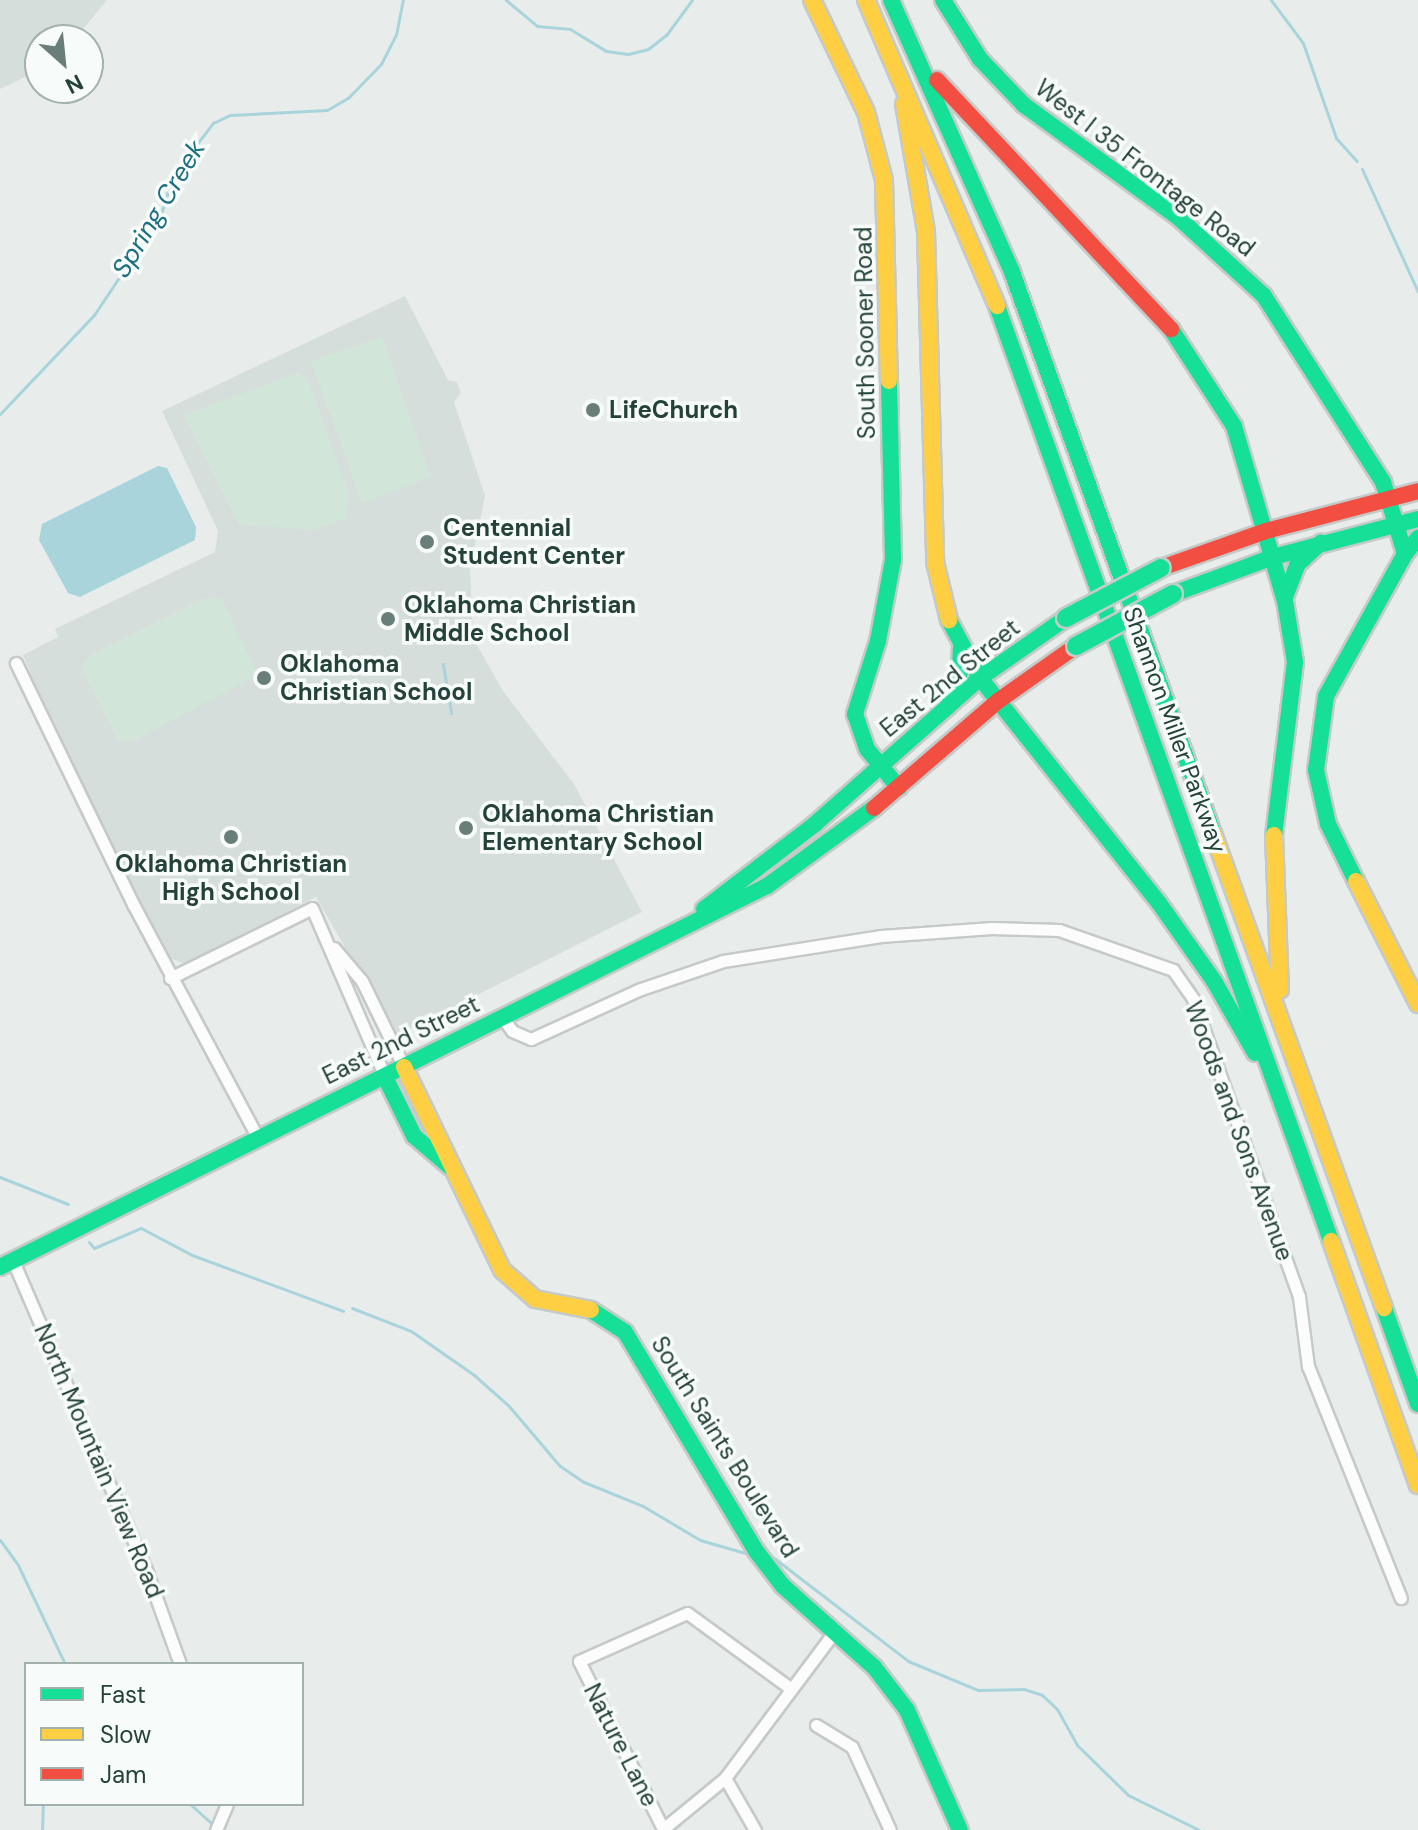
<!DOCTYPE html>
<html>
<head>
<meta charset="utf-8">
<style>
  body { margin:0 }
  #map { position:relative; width:1418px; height:1830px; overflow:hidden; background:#e8edeb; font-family:"DM Sans",sans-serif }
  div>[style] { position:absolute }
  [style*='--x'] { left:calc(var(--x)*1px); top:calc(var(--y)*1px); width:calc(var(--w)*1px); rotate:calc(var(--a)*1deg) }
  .built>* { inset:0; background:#d6dedb }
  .green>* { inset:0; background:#d1e6d8 }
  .water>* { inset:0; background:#a9d4db }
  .stream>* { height:3px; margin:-1.5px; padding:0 1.5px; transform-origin:1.5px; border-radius:1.5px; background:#a9d4db }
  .roads { filter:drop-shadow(2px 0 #c5cac8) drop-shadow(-2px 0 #c5cac8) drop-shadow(0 2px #c5cac8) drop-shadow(0 -2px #c5cac8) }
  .street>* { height:11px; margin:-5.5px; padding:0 5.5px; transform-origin:5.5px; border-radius:5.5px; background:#fcfcfc }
  .fast>* { height:16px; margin:-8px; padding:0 8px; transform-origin:8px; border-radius:8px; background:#16e098 }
  .slow>* { height:16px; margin:-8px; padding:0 8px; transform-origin:8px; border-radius:8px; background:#ffcf43 }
  .jam>* { height:16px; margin:-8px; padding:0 8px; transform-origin:8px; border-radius:8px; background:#f24e42 }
  .bridges { filter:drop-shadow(2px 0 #c3ccc9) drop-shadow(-2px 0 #c3ccc9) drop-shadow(0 2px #c3ccc9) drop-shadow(0 -2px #c3ccc9) }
  .fast-bridge>* { height:18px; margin:-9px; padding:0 9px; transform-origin:9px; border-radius:9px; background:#16e098 }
  .dots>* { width:22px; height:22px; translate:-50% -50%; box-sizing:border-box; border:4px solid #f7fbf9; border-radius:50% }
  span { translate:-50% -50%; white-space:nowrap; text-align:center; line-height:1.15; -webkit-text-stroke:7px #f7fbf9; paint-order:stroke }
  .street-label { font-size:24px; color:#24423a }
  .poi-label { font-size:24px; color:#24423a; font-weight:700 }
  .left { translate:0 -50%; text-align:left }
  .water-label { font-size:26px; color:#1c6f80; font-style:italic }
  .legend { position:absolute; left:24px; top:1662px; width:280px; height:144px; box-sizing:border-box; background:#f7fbf9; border:2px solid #a3b1ad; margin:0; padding:10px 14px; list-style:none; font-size:24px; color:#24423a }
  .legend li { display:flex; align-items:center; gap:16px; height:40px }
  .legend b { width:40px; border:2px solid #a3b1ad }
  .north { position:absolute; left:24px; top:24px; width:80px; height:80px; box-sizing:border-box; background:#f7fbf9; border:2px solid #a3b1ad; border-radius:50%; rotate:153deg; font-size:22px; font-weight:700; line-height:32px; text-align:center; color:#24423a }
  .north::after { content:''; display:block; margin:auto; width:28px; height:36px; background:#697e78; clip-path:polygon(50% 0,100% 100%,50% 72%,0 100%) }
</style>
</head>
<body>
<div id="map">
  <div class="built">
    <div style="clip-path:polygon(0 0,107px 0,74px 40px,40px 40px,40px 70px,0 89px)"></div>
    <div style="clip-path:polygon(405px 296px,448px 380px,457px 382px,461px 393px,454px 402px,485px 496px,470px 568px,473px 638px,503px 691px,574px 784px,642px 912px,396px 1036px,316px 897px,185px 964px,167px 957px,51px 722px,23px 655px,58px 637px,55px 629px,215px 552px,218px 531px,162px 411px)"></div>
  </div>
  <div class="green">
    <div style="clip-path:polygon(382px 337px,431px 477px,362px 503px,311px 361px)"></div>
    <div style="clip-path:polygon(298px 373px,308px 379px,349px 494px,347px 518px,312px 530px,239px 524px,184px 415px)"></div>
    <div style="clip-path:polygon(205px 598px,222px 599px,258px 675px,131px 742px,118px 740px,81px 667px,94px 653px)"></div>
  </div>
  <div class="water">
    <div style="clip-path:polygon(158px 466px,167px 468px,196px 527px,195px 540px,80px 597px,68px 593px,39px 540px,42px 524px)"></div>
  </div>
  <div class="stream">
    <div style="--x:506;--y:0;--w:40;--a:40"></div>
    <div style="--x:537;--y:26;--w:33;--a:5"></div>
    <div style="--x:570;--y:29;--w:42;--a:31.4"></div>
    <div style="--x:606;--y:51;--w:22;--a:8"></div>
    <div style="--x:628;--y:54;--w:21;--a:-14"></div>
    <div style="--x:648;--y:49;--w:24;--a:-38"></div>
    <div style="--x:667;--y:34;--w:42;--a:-53.7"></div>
    <div style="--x:1271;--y:0;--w:54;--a:53.3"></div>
    <div style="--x:1303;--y:43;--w:101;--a:70.8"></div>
    <div style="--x:1336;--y:138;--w:31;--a:48"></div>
    <div style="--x:1362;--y:169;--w:135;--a:65.5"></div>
    <div style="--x:0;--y:414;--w:137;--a:-46.5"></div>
    <div style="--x:94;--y:315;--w:121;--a:-56.4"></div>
    <div style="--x:161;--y:214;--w:41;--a:-72.9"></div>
    <div style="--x:173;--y:175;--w:66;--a:-52.4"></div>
    <div style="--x:213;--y:123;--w:19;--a:-25"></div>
    <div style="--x:230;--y:115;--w:97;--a:-3"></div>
    <div style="--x:327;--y:110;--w:24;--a:-30"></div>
    <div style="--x:348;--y:98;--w:47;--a:-45.9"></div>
    <div style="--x:381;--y:64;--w:33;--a:-63"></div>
    <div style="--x:396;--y:35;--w:36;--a:-79"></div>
    <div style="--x:443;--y:664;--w:50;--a:80.7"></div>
    <div style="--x:430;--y:695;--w:16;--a:-22"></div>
    <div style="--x:0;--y:1177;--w:73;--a:21.7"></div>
    <div style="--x:89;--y:1242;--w:8;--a:50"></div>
    <div style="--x:94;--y:1248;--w:51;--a:-23.1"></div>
    <div style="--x:141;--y:1228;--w:58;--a:27.9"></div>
    <div style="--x:192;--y:1255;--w:161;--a:20.3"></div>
    <div style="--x:352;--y:1308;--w:63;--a:21.3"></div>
    <div style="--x:411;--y:1331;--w:77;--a:34.9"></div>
    <div style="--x:474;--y:1375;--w:45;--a:41.4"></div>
    <div style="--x:508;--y:1405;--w:80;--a:49.6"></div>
    <div style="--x:560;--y:1466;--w:29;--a:34"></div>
    <div style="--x:584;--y:1482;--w:64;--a:22.1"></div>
    <div style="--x:643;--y:1506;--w:66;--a:30.8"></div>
    <div style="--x:700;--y:1540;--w:47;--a:16.1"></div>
    <div style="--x:0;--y:1540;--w:31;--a:54"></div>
    <div style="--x:18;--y:1565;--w:110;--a:64.6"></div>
    <div style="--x:774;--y:1558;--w:169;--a:37.5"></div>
    <div style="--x:908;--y:1661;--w:76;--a:22.5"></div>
    <div style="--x:978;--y:1690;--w:46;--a:-1.2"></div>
    <div style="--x:1024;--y:1689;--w:19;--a:18"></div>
    <div style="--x:1042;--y:1695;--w:21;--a:43"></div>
    <div style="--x:1057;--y:1709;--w:41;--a:60.9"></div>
    <div style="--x:1077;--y:1745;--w:71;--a:44.4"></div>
    <div style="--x:1128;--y:1795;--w:79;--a:26.2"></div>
    <div style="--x:190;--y:1804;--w:31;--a:42"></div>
    <div style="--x:42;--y:1830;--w:26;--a:-88"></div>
  </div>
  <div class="roads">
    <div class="street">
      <div style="--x:16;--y:663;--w:268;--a:64.1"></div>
      <div style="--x:133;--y:904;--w:265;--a:61.9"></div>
      <div style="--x:334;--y:948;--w:43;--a:49.7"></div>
      <div style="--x:362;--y:981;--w:96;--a:64"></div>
      <div style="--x:170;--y:978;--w:158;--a:-26.2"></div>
      <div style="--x:312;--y:908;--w:184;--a:66.6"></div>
      <div style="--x:502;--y:1017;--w:17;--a:54"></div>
      <div style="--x:512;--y:1031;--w:21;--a:23"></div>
      <div style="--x:531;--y:1039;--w:118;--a:-24.6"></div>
      <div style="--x:638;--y:990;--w:90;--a:-18.8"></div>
      <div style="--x:723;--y:961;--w:160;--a:-9"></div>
      <div style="--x:881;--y:936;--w:111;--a:-4.1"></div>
      <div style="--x:992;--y:928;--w:67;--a:1.7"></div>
      <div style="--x:1059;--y:930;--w:121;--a:19.3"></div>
      <div style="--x:1173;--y:970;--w:35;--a:55"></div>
      <div style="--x:1193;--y:999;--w:316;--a:70.4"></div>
      <div style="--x:1299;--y:1297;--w:70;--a:82.6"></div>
      <div style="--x:1308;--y:1366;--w:250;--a:68.2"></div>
      <div style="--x:13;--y:1261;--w:342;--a:66.7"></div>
      <div style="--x:148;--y:1575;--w:95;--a:70.2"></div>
      <div style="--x:790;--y:1688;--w:127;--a:-143.9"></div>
      <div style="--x:687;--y:1613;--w:118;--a:156"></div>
      <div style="--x:579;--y:1661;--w:188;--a:63.4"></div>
      <div style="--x:663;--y:1829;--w:80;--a:-39.4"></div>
      <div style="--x:725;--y:1778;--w:184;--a:-53.2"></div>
      <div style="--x:816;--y:1725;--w:42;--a:31.4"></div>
      <div style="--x:852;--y:1747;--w:91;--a:65.4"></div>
      <div style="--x:725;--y:1778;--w:60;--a:60"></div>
      <div style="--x:216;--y:1830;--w:28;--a:-67"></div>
    </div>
    <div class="fast">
      <div style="--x:891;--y:0;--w:298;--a:66"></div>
      <div style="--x:1012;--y:272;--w:596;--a:70.29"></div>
      <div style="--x:943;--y:0;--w:70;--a:57.9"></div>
      <div style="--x:980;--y:59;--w:64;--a:46.3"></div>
      <div style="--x:1024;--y:105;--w:192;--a:36.1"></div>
      <div style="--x:1179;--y:218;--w:115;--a:42.5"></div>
      <div style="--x:1264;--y:296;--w:221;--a:57.4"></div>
      <div style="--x:1383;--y:482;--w:75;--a:73"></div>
      <div style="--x:1405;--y:554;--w:162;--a:119.1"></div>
      <div style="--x:1326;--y:696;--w:75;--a:97.7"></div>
      <div style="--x:1316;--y:770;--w:55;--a:77.5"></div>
      <div style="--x:1328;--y:824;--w:64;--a:63.8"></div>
      <div style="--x:997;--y:306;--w:993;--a:70.34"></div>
      <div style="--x:1171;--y:329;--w:116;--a:57"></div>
      <div style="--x:1234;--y:426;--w:182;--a:73.8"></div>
      <div style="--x:1285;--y:601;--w:62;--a:80.7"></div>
      <div style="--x:1295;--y:662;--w:174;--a:96.9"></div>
      <div style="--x:889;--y:381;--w:179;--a:88.7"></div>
      <div style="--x:893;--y:560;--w:82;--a:100.5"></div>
      <div style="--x:878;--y:641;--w:77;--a:107.5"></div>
      <div style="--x:855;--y:714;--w:37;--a:71"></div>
      <div style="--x:867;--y:749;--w:50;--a:50.6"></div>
      <div style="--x:1405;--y:554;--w:21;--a:-51"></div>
      <div style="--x:1173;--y:594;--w:107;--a:-20.3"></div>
      <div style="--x:1273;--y:557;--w:150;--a:-14.7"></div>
      <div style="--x:1285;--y:597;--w:34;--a:-69"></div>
      <div style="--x:1297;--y:565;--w:33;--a:-43"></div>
      <div style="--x:949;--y:620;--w:66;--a:61.9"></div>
      <div style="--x:980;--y:678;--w:288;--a:51.5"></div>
      <div style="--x:1159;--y:903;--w:95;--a:54.8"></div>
      <div style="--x:1214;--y:981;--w:83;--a:60.3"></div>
      <div style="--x:948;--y:707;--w:36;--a:-71"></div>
      <div style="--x:960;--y:673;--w:25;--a:-88"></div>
      <div style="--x:704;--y:909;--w:140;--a:-37.4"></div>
      <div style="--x:815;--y:824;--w:220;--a:-41.5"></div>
      <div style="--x:980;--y:678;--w:105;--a:-34.9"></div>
      <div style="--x:385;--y:1077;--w:66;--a:63.8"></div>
      <div style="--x:414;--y:1136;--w:48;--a:40.7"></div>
      <div style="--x:0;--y:1267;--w:856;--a:-26.42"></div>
      <div style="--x:767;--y:886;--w:132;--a:-36.1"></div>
      <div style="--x:1384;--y:1308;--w:102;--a:70.5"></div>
      <div style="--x:591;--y:1310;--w:40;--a:32.9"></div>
      <div style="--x:625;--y:1332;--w:255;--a:59.1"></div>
      <div style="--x:756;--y:1551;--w:44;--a:52.4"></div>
      <div style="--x:783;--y:1586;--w:122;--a:41.7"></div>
      <div style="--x:874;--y:1667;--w:54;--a:52.5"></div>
      <div style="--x:907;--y:1710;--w:131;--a:66.2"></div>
    </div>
    <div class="slow">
      <div style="--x:812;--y:0;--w:124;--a:64.3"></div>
      <div style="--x:866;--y:112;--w:70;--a:75.2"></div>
      <div style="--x:884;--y:180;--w:201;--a:88.6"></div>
      <div style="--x:866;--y:0;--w:333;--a:66.8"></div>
      <div style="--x:904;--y:104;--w:130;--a:80.2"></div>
      <div style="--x:926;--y:232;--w:330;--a:88.4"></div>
      <div style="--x:935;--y:562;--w:60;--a:76.4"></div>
      <div style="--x:1213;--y:833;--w:505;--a:70.2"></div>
      <div style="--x:1274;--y:835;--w:155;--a:87.8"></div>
      <div style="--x:1356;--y:881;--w:138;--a:63.2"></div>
      <div style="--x:404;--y:1067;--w:225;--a:64.2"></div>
      <div style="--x:502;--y:1270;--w:44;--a:41.3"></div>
      <div style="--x:535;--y:1299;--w:57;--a:11.1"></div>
      <div style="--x:1331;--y:1241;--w:259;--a:70.4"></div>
    </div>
    <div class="jam">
      <div style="--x:937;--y:80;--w:342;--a:46.8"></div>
      <div style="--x:1161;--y:568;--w:111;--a:-19.4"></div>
      <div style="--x:1266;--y:531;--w:157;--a:-14.7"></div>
      <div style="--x:874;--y:808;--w:164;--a:-40.8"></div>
      <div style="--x:998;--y:701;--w:95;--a:-35.2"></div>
    </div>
  </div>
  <div class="bridges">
    <div class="fast-bridge">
      <div style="--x:1066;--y:618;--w:107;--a:-27.8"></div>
      <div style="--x:1076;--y:646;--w:110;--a:-28.2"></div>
    </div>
  </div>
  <div class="dots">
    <div style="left:593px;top:410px;background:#697e78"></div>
    <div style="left:427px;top:542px;background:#697e78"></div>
    <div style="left:388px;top:619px;background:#697e78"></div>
    <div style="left:264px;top:678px;background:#697e78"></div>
    <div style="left:466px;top:828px;background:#697e78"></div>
    <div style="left:231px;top:837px;background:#697e78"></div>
  </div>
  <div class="street-label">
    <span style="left:1145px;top:168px;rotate:38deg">West I 35 Frontage Road</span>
    <span style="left:865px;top:333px;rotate:-91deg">South Sooner Road</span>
    <span style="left:950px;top:678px;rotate:-39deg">East 2nd Street</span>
    <span style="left:1175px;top:730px;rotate:70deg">Shannon Miller Parkway</span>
    <span style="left:401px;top:1040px;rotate:-26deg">East 2nd Street</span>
    <span style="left:1239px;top:1131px;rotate:70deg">Woods and Sons Avenue</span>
    <span style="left:725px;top:1447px;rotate:58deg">South Saints Boulevard</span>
    <span style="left:99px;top:1461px;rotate:67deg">North Mountain View Road</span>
    <span style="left:621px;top:1745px;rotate:63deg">Nature Lane</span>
  </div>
  <div class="poi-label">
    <span class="left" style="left:609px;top:410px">LifeChurch</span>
    <span class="left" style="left:443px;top:542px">Centennial<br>Student Center</span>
    <span class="left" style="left:404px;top:619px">Oklahoma Christian<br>Middle School</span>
    <span class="left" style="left:280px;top:678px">Oklahoma<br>Christian School</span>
    <span class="left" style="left:482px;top:828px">Oklahoma Christian<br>Elementary School</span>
    <span style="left:231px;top:878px">Oklahoma Christian<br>High School</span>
  </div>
  <div class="water-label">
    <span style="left:159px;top:209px;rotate:-59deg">Spring Creek</span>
  </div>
  <ul class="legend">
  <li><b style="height:10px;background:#16e098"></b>Fast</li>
  <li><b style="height:10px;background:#ffcf43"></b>Slow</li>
  <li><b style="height:10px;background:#f24e42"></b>Jam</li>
  </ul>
  <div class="north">N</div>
</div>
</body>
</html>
